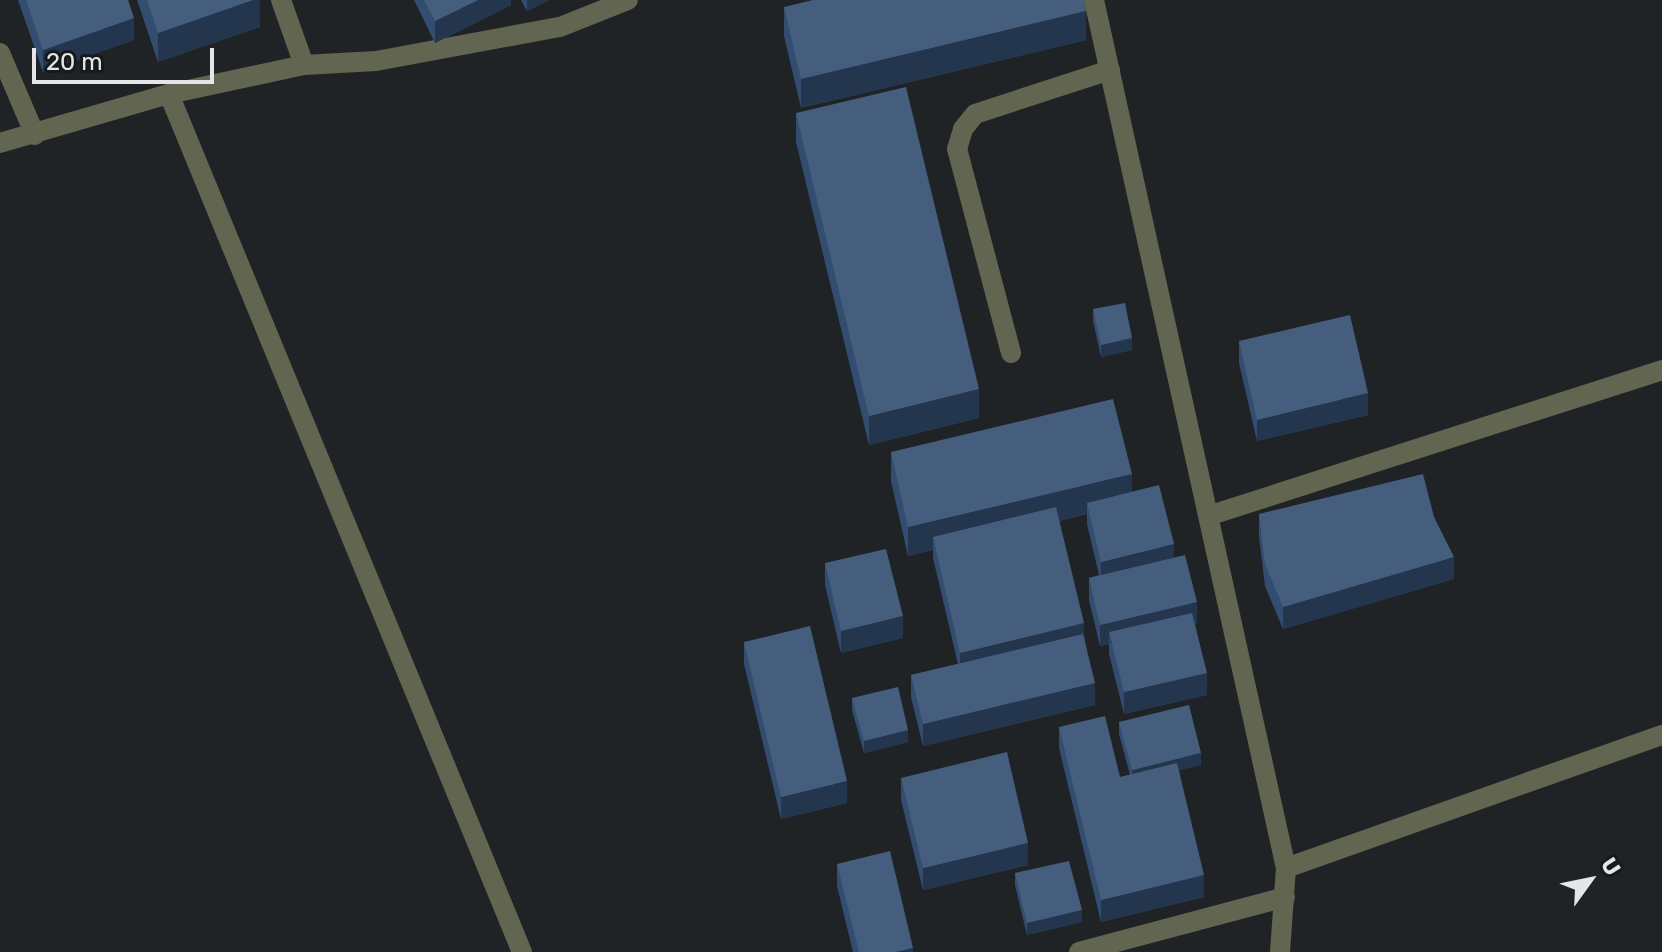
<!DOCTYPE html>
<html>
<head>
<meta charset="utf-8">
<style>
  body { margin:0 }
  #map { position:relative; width:1662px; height:952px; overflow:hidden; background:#202326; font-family:Rubik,sans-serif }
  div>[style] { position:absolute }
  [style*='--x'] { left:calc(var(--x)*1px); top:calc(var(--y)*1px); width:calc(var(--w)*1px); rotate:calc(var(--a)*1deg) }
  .lane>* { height:20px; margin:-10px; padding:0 10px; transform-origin:10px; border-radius:10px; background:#62654f }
  .street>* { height:20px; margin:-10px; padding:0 10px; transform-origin:10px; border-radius:10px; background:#62654f }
  .wall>* { inset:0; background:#324d70 }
  .shaded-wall>* { inset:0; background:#23364d }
  .building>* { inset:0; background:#455e7d }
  span { translate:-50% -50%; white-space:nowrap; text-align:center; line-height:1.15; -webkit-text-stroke:8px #17191d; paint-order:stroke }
  .north { position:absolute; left:1550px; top:840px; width:80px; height:80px; -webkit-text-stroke:6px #17191d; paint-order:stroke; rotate:57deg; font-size:22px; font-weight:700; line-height:32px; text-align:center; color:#e4e6e8 }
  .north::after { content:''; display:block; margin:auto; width:28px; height:36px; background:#e4e6e8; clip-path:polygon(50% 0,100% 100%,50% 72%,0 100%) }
  .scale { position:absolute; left:32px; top:48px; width:182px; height:36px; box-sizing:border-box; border:4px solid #e4e6e8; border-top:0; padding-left:10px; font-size:24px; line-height:28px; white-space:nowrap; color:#e4e6e8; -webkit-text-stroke:6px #17191d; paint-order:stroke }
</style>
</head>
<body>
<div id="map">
  <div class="lane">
    <div style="--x:1011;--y:353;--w:211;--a:-104.8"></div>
    <div style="--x:957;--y:149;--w:21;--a:-73"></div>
    <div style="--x:963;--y:129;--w:19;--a:-51"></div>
    <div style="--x:975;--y:114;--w:142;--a:-18.1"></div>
  </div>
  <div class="street">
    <div style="--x:281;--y:0;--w:69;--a:70.5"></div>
    <div style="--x:1094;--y:0;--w:889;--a:77.53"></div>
    <div style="--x:1286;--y:868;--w:84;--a:94.1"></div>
    <div style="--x:0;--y:53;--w:89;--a:66.9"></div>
    <div style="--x:169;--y:94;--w:928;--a:67.64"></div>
    <div style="--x:0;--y:143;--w:176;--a:-16.2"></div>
    <div style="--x:169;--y:94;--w:138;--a:-12.1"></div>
    <div style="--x:304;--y:65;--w:72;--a:-3.2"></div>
    <div style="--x:376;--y:61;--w:187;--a:-10.5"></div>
    <div style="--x:560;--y:27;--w:73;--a:-21.7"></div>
    <div style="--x:1211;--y:515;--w:474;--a:-17.8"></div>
    <div style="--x:1286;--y:868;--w:399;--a:-19.5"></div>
    <div style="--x:1079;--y:952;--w:213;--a:-14.9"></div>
  </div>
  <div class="wall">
    <div style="clip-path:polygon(18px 0,128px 0,134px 40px,43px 72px)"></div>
    <div style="clip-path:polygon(137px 0,260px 0,260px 27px,158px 62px)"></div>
    <div style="clip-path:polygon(414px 0,511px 0,511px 5px,435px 43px)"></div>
    <div style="clip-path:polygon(521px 0,549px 0,527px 11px)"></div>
    <div style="clip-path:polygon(784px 7px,1086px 40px,801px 108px,784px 36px)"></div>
    <div style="clip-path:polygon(796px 113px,979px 418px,869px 445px,796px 142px)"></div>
    <div style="clip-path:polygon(1093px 309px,1132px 350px,1101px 357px,1093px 321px)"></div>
    <div style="clip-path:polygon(1239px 341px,1368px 415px,1257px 441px,1239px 363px)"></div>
    <div style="clip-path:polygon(891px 452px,1132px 492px,1174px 558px,1197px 623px,1195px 624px,1207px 695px,1124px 714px,1109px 654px,1109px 644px,1100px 646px,1089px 600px,1089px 578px,1099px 575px,1087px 524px,1087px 514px,1059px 521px,1084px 635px,1095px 705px,923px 746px,911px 697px,911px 675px,958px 664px,933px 558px,933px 550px,908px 556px,891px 481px)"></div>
    <div style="clip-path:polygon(1259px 514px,1434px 517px,1454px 579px,1283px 629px,1265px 586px,1259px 536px)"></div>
    <div style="clip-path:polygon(825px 563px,903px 638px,841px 653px,825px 585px)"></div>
    <div style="clip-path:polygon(744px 642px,847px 803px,781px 819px,744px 664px)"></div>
    <div style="clip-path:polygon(852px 698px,908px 742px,864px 753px,852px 710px)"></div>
    <div style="clip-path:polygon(1119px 722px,1201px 765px,1179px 770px,1204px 897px,1101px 922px,1059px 748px,1059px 727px,1120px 777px,1130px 775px,1119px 734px)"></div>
    <div style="clip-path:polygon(901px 778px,1028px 865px,923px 890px,901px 800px)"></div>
    <div style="clip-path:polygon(837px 864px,913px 952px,853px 952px,837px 886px)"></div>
    <div style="clip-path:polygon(1015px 873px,1082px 922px,1027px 935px,1015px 885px)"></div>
  </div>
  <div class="shaded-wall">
    <div style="clip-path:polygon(253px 0,260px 0,260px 27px,158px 62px,158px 33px)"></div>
    <div style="clip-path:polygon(478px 0,511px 0,511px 5px,435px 43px,435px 21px)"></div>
    <div style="clip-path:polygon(527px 0,549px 0,527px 11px)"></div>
    <div style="clip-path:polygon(1086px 11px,1086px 40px,801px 108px,801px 79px)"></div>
    <div style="clip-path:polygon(134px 18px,134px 40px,43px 72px,43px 50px)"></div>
    <div style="clip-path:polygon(1132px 338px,1132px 350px,1101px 357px,1101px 345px)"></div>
    <div style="clip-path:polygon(979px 389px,979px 418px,869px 445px,869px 416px)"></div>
    <div style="clip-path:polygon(1368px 393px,1368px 415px,1257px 441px,1257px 420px)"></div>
    <div style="clip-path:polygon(1132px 474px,1132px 503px,1087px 503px,1087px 514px,936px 550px,933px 537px,933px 550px,908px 556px,908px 527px)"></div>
    <div style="clip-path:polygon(1174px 544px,1174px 566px,1101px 583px,1101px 562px)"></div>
    <div style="clip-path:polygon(1454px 557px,1454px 579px,1283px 629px,1283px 607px)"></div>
    <div style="clip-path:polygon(1197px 602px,1197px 623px,1111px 644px,1109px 632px,1109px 644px,1100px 646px,1100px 625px)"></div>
    <div style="clip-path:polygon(903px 616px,903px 638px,841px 653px,841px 631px)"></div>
    <div style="clip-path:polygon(1084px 623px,1084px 645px,960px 675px,960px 653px)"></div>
    <div style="clip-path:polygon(1207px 673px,1207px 695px,1124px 714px,1124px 692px)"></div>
    <div style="clip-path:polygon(1095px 683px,1095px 705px,923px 746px,923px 724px)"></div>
    <div style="clip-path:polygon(908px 730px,908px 742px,864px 753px,864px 741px)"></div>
    <div style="clip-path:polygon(1201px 753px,1201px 765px,1132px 782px,1132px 770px)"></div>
    <div style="clip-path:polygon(847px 781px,847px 803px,781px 819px,781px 797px)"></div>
    <div style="clip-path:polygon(1028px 843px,1028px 865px,923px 890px,923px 868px)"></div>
    <div style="clip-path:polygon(1204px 875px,1204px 897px,1101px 922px,1101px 900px)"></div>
    <div style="clip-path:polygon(1082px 910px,1082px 922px,1027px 935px,1027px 923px)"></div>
    <div style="clip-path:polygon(913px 948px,913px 952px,895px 952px)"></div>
  </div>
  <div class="building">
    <div style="clip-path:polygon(26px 0,128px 0,134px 18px,43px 50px)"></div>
    <div style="clip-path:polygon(147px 0,253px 0,158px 33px)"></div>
    <div style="clip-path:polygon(424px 0,478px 0,435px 21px)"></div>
    <div style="clip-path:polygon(813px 0,1084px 0,1086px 11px,801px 79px,784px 7px)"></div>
    <div style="clip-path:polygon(906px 87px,979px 389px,869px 416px,796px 113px)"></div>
    <div style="clip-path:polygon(1125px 303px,1132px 338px,1101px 345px,1093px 309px)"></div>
    <div style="clip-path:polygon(1350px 315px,1368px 393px,1257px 420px,1239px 341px)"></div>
    <div style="clip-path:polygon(1113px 399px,1132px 474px,908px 527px,891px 452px)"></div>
    <div style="clip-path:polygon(1423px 474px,1434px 517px,1454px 557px,1283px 607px,1265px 564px,1259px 514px)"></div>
    <div style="clip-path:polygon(1159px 485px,1174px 544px,1101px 562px,1087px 503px)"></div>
    <div style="clip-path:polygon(1056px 507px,1084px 623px,960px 653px,933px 537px)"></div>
    <div style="clip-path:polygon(886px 549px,903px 616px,841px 631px,825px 563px)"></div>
    <div style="clip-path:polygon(1185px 555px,1197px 602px,1100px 625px,1089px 578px)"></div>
    <div style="clip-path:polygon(1192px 613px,1207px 673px,1124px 692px,1109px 632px)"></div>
    <div style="clip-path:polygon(810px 626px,847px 781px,781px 797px,744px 642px)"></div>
    <div style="clip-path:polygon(1083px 634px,1095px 683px,923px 724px,911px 675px)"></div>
    <div style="clip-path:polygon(898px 687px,908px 730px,864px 741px,852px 698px)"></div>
    <div style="clip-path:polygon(1189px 705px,1201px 753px,1132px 770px,1119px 722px)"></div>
    <div style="clip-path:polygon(1105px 716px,1120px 777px,1177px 763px,1204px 875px,1101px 900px,1059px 727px)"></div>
    <div style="clip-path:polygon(1007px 752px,1028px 843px,923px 868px,901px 778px)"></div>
    <div style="clip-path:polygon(890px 851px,913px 948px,895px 952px,859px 952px,837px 864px)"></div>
    <div style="clip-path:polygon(1069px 861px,1082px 910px,1027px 923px,1015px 873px)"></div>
  </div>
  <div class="north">U</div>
  <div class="scale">20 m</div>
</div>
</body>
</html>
